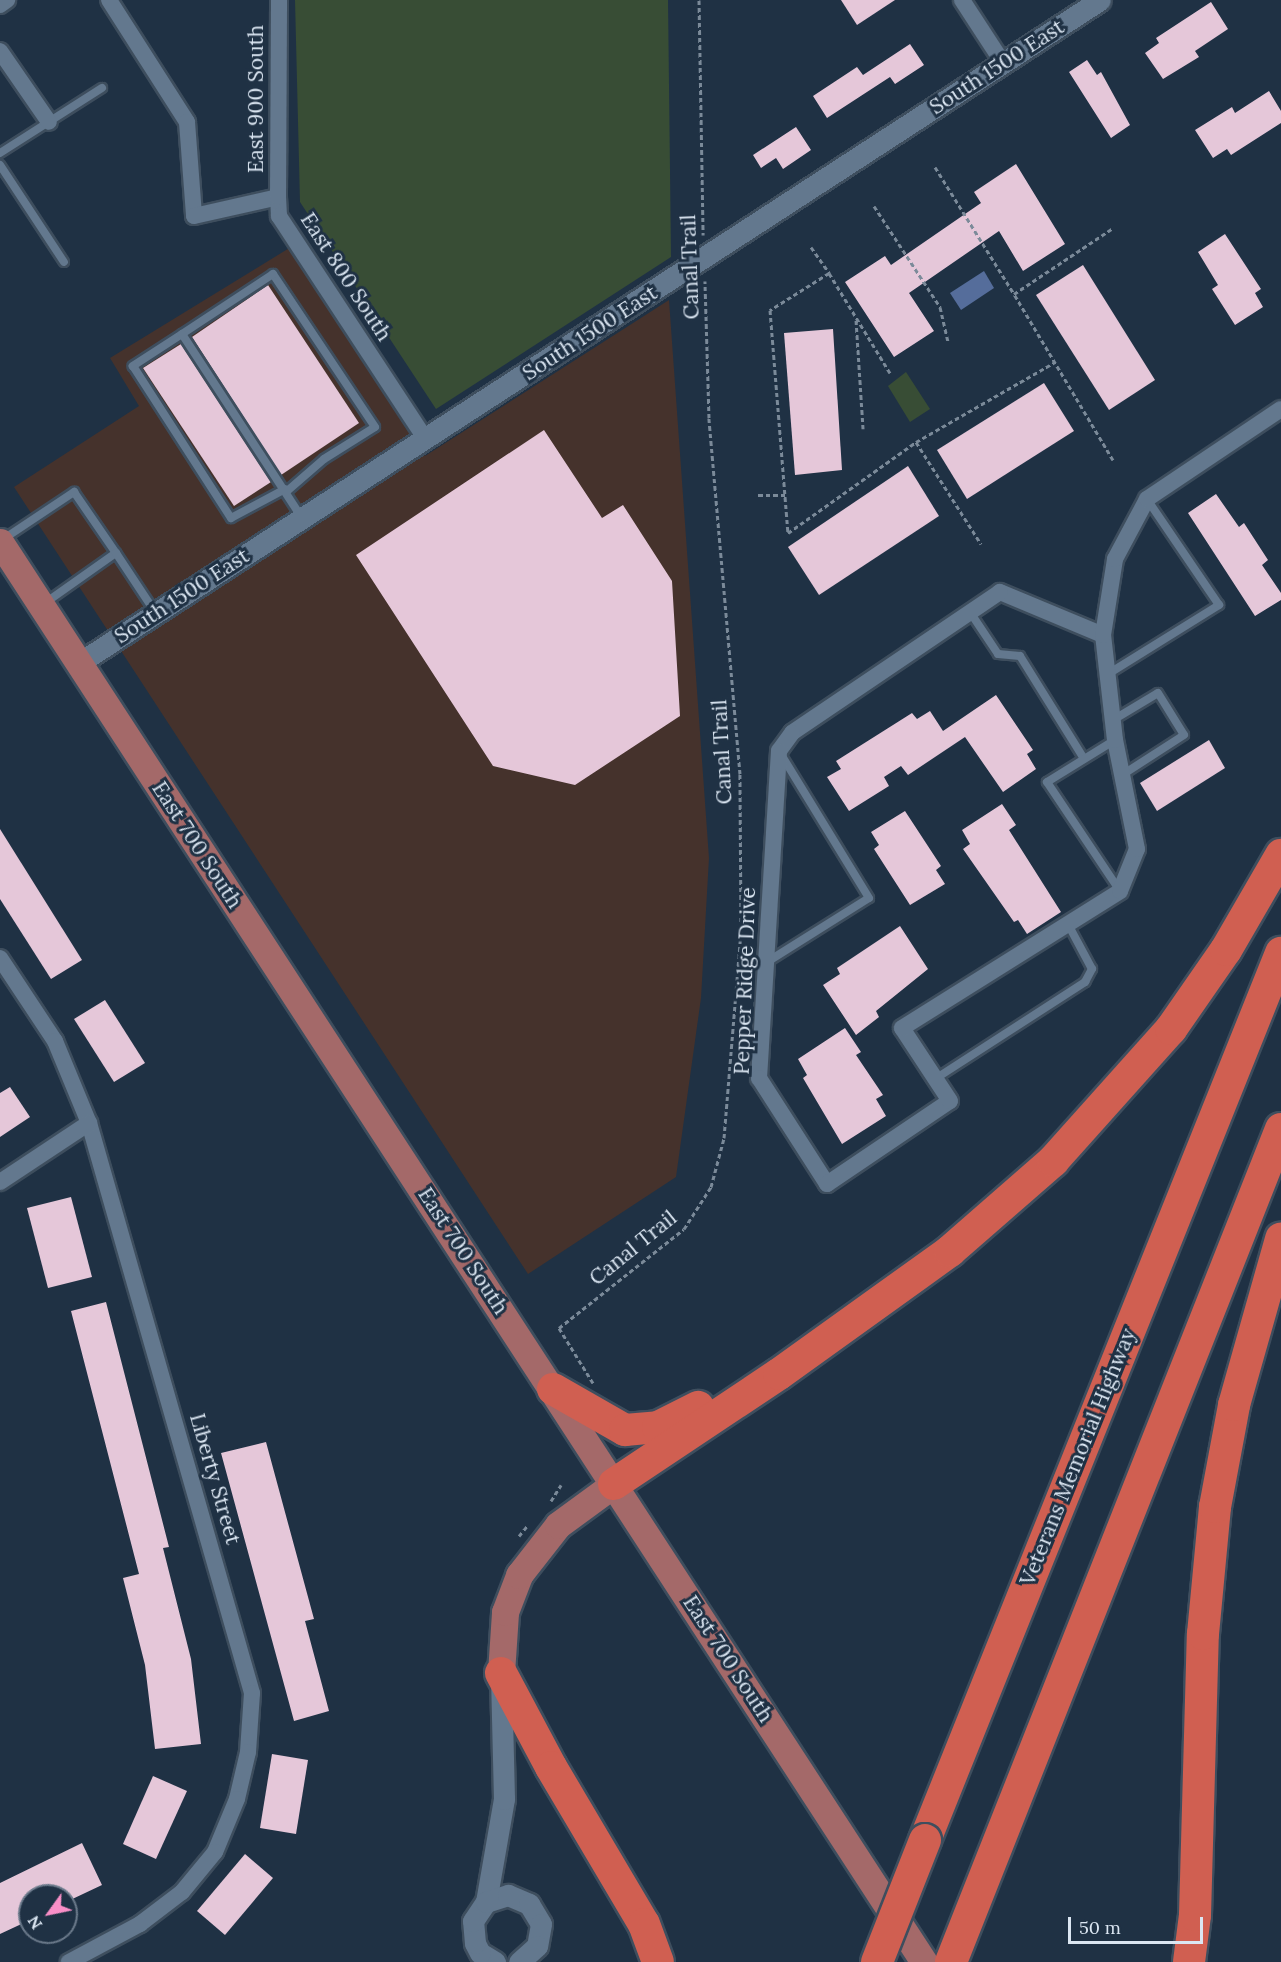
<!DOCTYPE html>
<html>
<head>
<meta charset="utf-8">
<style>
  body { margin:0 }
  #map { position:relative; width:1281px; height:1962px; overflow:hidden; background:#1f3144; font-family:Lora,serif }
  div>[style] { position:absolute }
  [style*='--x'] { left:calc(var(--x)*1px); top:calc(var(--y)*1px); width:calc(var(--w)*1px); rotate:calc(var(--a)*1deg) }
  .commercial>* { inset:0; background:#45322c }
  .green>* { inset:0; background:#384d35 }
  .water>* { inset:0; background:#556d9b }
  .building>* { inset:0; background:#e5c7d9 }
  .path>* { height:3px; margin-top:-1.5px; transform-origin:0; background:repeating-linear-gradient(90deg,#7b8a99 0 4.5px,transparent 0 7.5px) }
  .roads { filter:drop-shadow(2px 0 #3e4e5e) drop-shadow(-2px 0 #3e4e5e) drop-shadow(0 2px #3e4e5e) drop-shadow(0 -2px #3e4e5e) }
  .service>* { height:8px; margin:-4px; padding:0 4px; transform-origin:4px; border-radius:4px; background:#63788e }
  .minor>* { height:16px; margin:-8px; padding:0 8px; transform-origin:8px; border-radius:8px; background:#63788e }
  .tertiary>* { height:21px; margin:-10.5px; padding:0 10.5px; transform-origin:10.5px; border-radius:10.5px; background:#63788e }
  .primary>* { height:27px; margin:-13.5px; padding:0 13.5px; transform-origin:13.5px; border-radius:13.5px; background:#a46969 }
  .motorway>* { height:32px; margin:-16px; padding:0 16px; transform-origin:16px; border-radius:16px; background:#d05f51 }
  .bridges { filter:drop-shadow(2px 0 #3e4e5e) drop-shadow(-2px 0 #3e4e5e) drop-shadow(0 2px #3e4e5e) drop-shadow(0 -2px #3e4e5e) }
  .motorway-bridge>* { height:32px; margin:-16px; padding:0 16px; transform-origin:16px; border-radius:16px; background:#d05f51 }
  span { translate:-50% -50%; white-space:nowrap; text-align:center; line-height:1.15; -webkit-text-stroke:6px #1f3144; paint-order:stroke }
  .street-label { font-size:21px; color:#dbe6f2 }
  .north { position:absolute; left:18px; top:1884px; width:60px; height:60px; box-sizing:border-box; background:#1f3144; border:2px solid #6a798a; border-radius:50%; rotate:237deg; font-size:16px; font-weight:700; line-height:24px; text-align:center; color:#dbe6f2 }
  .north::after { content:''; display:block; margin:auto; width:21px; height:27px; background:#fa8fc8; clip-path:polygon(50% 0,100% 100%,50% 72%,0 100%) }
  .scale { position:absolute; left:1068px; top:1917px; width:135px; height:27px; box-sizing:border-box; border:3px solid #dbe6f2; border-top:0; padding-left:8px; font-size:18px; line-height:21px; white-space:nowrap; color:#dbe6f2; -webkit-text-stroke:4px #1f3144; paint-order:stroke }
</style>
</head>
<body>
<div id="map">
  <div class="commercial">
    <div style="clip-path:polygon(291px 247px,425px 456px,669px 300px,709px 858px,701px 998px,676px 1177px,528px 1274px,14px 487px,139px 406px,110px 358px)"></div>
  </div>
  <div class="green">
    <div style="clip-path:polygon(295px 0,668px 0,671px 257px,436px 409px,300px 202px)"></div>
    <div style="clip-path:polygon(906px 372px,930px 409px,910px 422px,888px 386px)"></div>
  </div>
  <div class="water">
    <div style="clip-path:polygon(984px 271px,994px 288px,961px 310px,950px 293px)"></div>
  </div>
  <div class="building">
    <div style="clip-path:polygon(841px 0,895px 0,857px 25px)"></div>
    <div style="clip-path:polygon(1211px 2px,1228px 29px,1195px 51px,1199px 57px,1163px 79px,1145px 53px,1159px 43px,1156px 38px)"></div>
    <div style="clip-path:polygon(910px 44px,924px 65px,895px 84px,890px 77px,827px 118px,813px 96px,857px 67px,863px 75px)"></div>
    <div style="clip-path:polygon(1087px 60px,1097px 75px,1101px 72px,1130px 125px,1111px 138px,1069px 72px)"></div>
    <div style="clip-path:polygon(1269px 91px,1281px 111px,1281px 123px,1231px 155px,1227px 149px,1213px 158px,1195px 130px,1232px 107px,1235px 113px)"></div>
    <div style="clip-path:polygon(796px 127px,811px 150px,783px 169px,776px 158px,761px 168px,753px 155px)"></div>
    <div style="clip-path:polygon(1016px 164px,1065px 244px,1023px 271px,999px 231px,909px 293px,934px 331px,894px 357px,845px 282px,885px 256px,891px 265px,981px 203px,974px 192px)"></div>
    <div style="clip-path:polygon(1225px 234px,1261px 289px,1255px 293px,1263px 307px,1235px 325px,1212px 289px,1218px 285px,1198px 252px)"></div>
    <div style="clip-path:polygon(1083px 265px,1155px 380px,1109px 410px,1036px 295px)"></div>
    <div style="clip-path:polygon(268px 285px,359px 423px,281px 475px,192px 337px)"></div>
    <div style="clip-path:polygon(833px 329px,842px 470px,795px 475px,784px 333px)"></div>
    <div style="clip-path:polygon(181px 344px,271px 482px,234px 506px,143px 368px)"></div>
    <div style="clip-path:polygon(1044px 383px,1074px 431px,967px 499px,937px 450px)"></div>
    <div style="clip-path:polygon(544px 430px,602px 518px,623px 505px,672px 581px,680px 716px,575px 785px,493px 766px,356px 555px)"></div>
    <div style="clip-path:polygon(908px 466px,939px 516px,819px 595px,788px 547px)"></div>
    <div style="clip-path:polygon(1216px 494px,1239px 527px,1244px 523px,1268px 560px,1262px 565px,1281px 593px,1281px 600px,1255px 616px,1188px 513px)"></div>
    <div style="clip-path:polygon(996px 695px,1033px 750px,1027px 754px,1036px 769px,1003px 792px,965px 737px,908px 775px,901px 766px,884px 777px,889px 786px,849px 811px,827px 777px,841px 769px,836px 761px,912px 713px,917px 719px,930px 711px,943px 731px)"></div>
    <div style="clip-path:polygon(1209px 740px,1225px 768px,1157px 811px,1140px 783px)"></div>
    <div style="clip-path:polygon(1002px 804px,1016px 825px,1009px 830px,1061px 912px,1027px 934px,1018px 920px,1014px 922px,963px 849px,970px 844px,962px 830px)"></div>
    <div style="clip-path:polygon(905px 811px,941px 866px,936px 870px,945px 884px,910px 905px,874px 849px,879px 845px,871px 832px)"></div>
    <div style="clip-path:polygon(0 829px,82px 960px,51px 979px,0 899px)"></div>
    <div style="clip-path:polygon(900px 926px,928px 969px,876px 1011px,879px 1017px,856px 1035px,823px 985px,840px 974px,837px 968px)"></div>
    <div style="clip-path:polygon(105px 1000px,145px 1063px,114px 1082px,74px 1019px)"></div>
    <div style="clip-path:polygon(845px 1028px,861px 1052px,856px 1055px,883px 1095px,876px 1099px,886px 1116px,842px 1144px,803px 1078px,807px 1075px,798px 1059px)"></div>
    <div style="clip-path:polygon(10px 1087px,30px 1117px,0 1137px,0 1093px)"></div>
    <div style="clip-path:polygon(71px 1197px,92px 1277px,48px 1288px,27px 1208px)"></div>
    <div style="clip-path:polygon(106px 1302px,169px 1547px,163px 1548px,191px 1659px,201px 1744px,155px 1749px,145px 1665px,123px 1578px,139px 1574px,71px 1311px)"></div>
    <div style="clip-path:polygon(266px 1442px,314px 1619px,305px 1621px,329px 1711px,294px 1721px,221px 1453px)"></div>
    <div style="clip-path:polygon(272px 1754px,308px 1760px,296px 1834px,260px 1828px)"></div>
    <div style="clip-path:polygon(153px 1776px,187px 1791px,156px 1859px,123px 1844px)"></div>
    <div style="clip-path:polygon(82px 1843px,102px 1885px,66px 1902px,66px 1896px,30px 1896px,30px 1920px,0 1934px,0 1883px)"></div>
    <div style="clip-path:polygon(245px 1854px,273px 1878px,225px 1935px,197px 1911px)"></div>
  </div>
  <div class="path">
    <div style="--x:699;--y:0;--w:235;--a:89"></div>
    <div style="--x:935;--y:167;--w:150;--a:58.1"></div>
    <div style="--x:874;--y:206;--w:121;--a:56.8"></div>
    <div style="--x:940;--y:307;--w:36;--a:77"></div>
    <div style="--x:811;--y:247;--w:32;--a:55"></div>
    <div style="--x:856;--y:320;--w:109;--a:86.3"></div>
    <div style="--x:890;--y:373;--w:117;--a:-121.4"></div>
    <div style="--x:829;--y:273;--w:70;--a:147.9"></div>
    <div style="--x:770;--y:310;--w:224;--a:85.4"></div>
    <div style="--x:788;--y:533;--w:157;--a:-35.4"></div>
    <div style="--x:916;--y:442;--w:121;--a:57.5"></div>
    <div style="--x:916;--y:442;--w:160;--a:-29.9"></div>
    <div style="--x:1113;--y:460;--w:193;--a:-120.8"></div>
    <div style="--x:1014;--y:294;--w:119;--a:-33.7"></div>
    <div style="--x:758;--y:495;--w:27;--a:0"></div>
    <div style="--x:593;--y:1383;--w:65;--a:-121.7"></div>
    <div style="--x:559;--y:1328;--w:159;--a:-38.4"></div>
    <div style="--x:684;--y:1229;--w:50;--a:-57.3"></div>
    <div style="--x:711;--y:1187;--w:51;--a:-75.1"></div>
    <div style="--x:724;--y:1138;--w:210;--a:-85.3"></div>
    <div style="--x:741;--y:929;--w:155;--a:-90.4"></div>
    <div style="--x:740;--y:774;--w:357;--a:-95"></div>
    <div style="--x:709;--y:418;--w:137;--a:-91.7"></div>
    <div style="--x:551;--y:1501;--w:19;--a:-58"></div>
    <div style="--x:519;--y:1536;--w:14;--a:-51"></div>
  </div>
  <div class="roads">
    <div class="service">
      <div style="--x:0;--y:153;--w:121;--a:-32.5"></div>
      <div style="--x:0;--y:165;--w:116;--a:56.6"></div>
      <div style="--x:182;--y:334;--w:59;--a:146.9"></div>
      <div style="--x:133;--y:366;--w:181;--a:57.2"></div>
      <div style="--x:231;--y:518;--w:61;--a:-28.2"></div>
      <div style="--x:286;--y:492;--w:50;--a:-41"></div>
      <div style="--x:324;--y:459;--w:60;--a:-32.1"></div>
      <div style="--x:375;--y:427;--w:184;--a:-123.7"></div>
      <div style="--x:273;--y:274;--w:109;--a:146.6"></div>
      <div style="--x:182;--y:334;--w:220;--a:56.9"></div>
      <div style="--x:2;--y:540;--w:87;--a:-33.7"></div>
      <div style="--x:74;--y:492;--w:74;--a:55.5"></div>
      <div style="--x:45;--y:603;--w:87;--a:-35.2"></div>
      <div style="--x:116;--y:553;--w:71;--a:56.5"></div>
      <div style="--x:970;--y:612;--w:50;--a:56.3"></div>
      <div style="--x:998;--y:654;--w:22;--a:5"></div>
      <div style="--x:1020;--y:656;--w:121;--a:58.1"></div>
      <div style="--x:1108;--y:674;--w:131;--a:-31.9"></div>
      <div style="--x:1219;--y:605;--w:128;--a:-124.2"></div>
      <div style="--x:1113;--y:720;--w:52;--a:-31"></div>
      <div style="--x:1158;--y:693;--w:49;--a:58.2"></div>
      <div style="--x:1184;--y:735;--w:74;--a:147.2"></div>
      <div style="--x:1115;--y:740;--w:80;--a:148.3"></div>
      <div style="--x:1047;--y:782;--w:131;--a:56.2"></div>
      <div style="--x:767;--y:962;--w:120;--a:-32.1"></div>
      <div style="--x:869;--y:898;--w:167;--a:-121.5"></div>
      <div style="--x:935;--y:1079;--w:179;--a:-32.9"></div>
      <div style="--x:1085;--y:982;--w:15;--a:-62"></div>
      <div style="--x:1092;--y:969;--w:51;--a:-118.1"></div>
    </div>
    <div class="minor">
      <div style="--x:109;--y:0;--w:145;--a:57.4"></div>
      <div style="--x:187;--y:122;--w:94;--a:85.7"></div>
      <div style="--x:194;--y:216;--w:86;--a:-12.7"></div>
      <div style="--x:278;--y:197;--w:19;--a:87"></div>
      <div style="--x:279;--y:216;--w:268;--a:56.7"></div>
      <div style="--x:962;--y:0;--w:75;--a:56.9"></div>
      <div style="--x:0;--y:5;--w:9;--a:-36"></div>
      <div style="--x:0;--y:51;--w:86;--a:55.4"></div>
      <div style="--x:278;--y:197;--w:197;--a:-89.7"></div>
      <div style="--x:1103;--y:635;--w:112;--a:-157.3"></div>
      <div style="--x:1000;--y:592;--w:251;--a:145.9"></div>
      <div style="--x:792;--y:733;--w:22;--a:126"></div>
      <div style="--x:779;--y:751;--w:328;--a:93.5"></div>
      <div style="--x:759;--y:1078;--w:126;--a:57.3"></div>
      <div style="--x:827;--y:1184;--w:148;--a:-34"></div>
      <div style="--x:950;--y:1101;--w:87;--a:-123.3"></div>
      <div style="--x:902;--y:1028;--w:257;--a:-32.1"></div>
      <div style="--x:1120;--y:891;--w:45;--a:-68"></div>
      <div style="--x:1137;--y:849;--w:111;--a:-101.4"></div>
      <div style="--x:1115;--y:740;--w:106;--a:-96.5"></div>
      <div style="--x:1103;--y:635;--w:77;--a:-81"></div>
      <div style="--x:1115;--y:559;--w:68;--a:-61.9"></div>
      <div style="--x:1147;--y:499;--w:161;--a:-33.9"></div>
      <div style="--x:0;--y:958;--w:100;--a:56.5"></div>
      <div style="--x:55;--y:1041;--w:89;--a:67.5"></div>
      <div style="--x:89;--y:1123;--w:593;--a:74.04"></div>
      <div style="--x:252;--y:1693;--w:59;--a:93.9"></div>
      <div style="--x:248;--y:1752;--w:48;--a:103.2"></div>
      <div style="--x:237;--y:1799;--w:57;--a:112.5"></div>
      <div style="--x:215;--y:1852;--w:52;--a:129.5"></div>
      <div style="--x:182;--y:1892;--w:53;--a:142.7"></div>
      <div style="--x:140;--y:1924;--w:81;--a:151.8"></div>
      <div style="--x:0;--y:1182;--w:107;--a:-33.5"></div>
    </div>
    <div class="tertiary">
      <div style="--x:79;--y:663;--w:1217;--a:-33"></div>
      <div style="--x:486;--y:1902;--w:105;--a:-80.1"></div>
      <div style="--x:504;--y:1799;--w:120;--a:-91.4"></div>
      <div style="--x:495;--y:1962;--w:17;--a:-149"></div>
      <div style="--x:480;--y:1953;--w:11;--a:-117"></div>
      <div style="--x:475;--y:1943;--w:22;--a:-95"></div>
      <div style="--x:473;--y:1921;--w:23;--a:-56"></div>
      <div style="--x:486;--y:1902;--w:23;--a:-18"></div>
      <div style="--x:508;--y:1895;--w:23;--a:23"></div>
      <div style="--x:529;--y:1904;--w:23;--a:59"></div>
      <div style="--x:541;--y:1924;--w:22;--a:100"></div>
      <div style="--x:537;--y:1946;--w:24;--a:138"></div>
    </div>
    <div class="primary">
      <div style="--x:0;--y:542;--w:1694;--a:56.95"></div>
      <div style="--x:501;--y:1673;--w:61;--a:-86.2"></div>
      <div style="--x:505;--y:1612;--w:40;--a:-69"></div>
      <div style="--x:519;--y:1575;--w:63;--a:-52"></div>
      <div style="--x:558;--y:1525;--w:69;--a:-36.2"></div>
    </div>
    <div class="motorway">
      <div style="--x:553;--y:1389;--w:83;--a:29.7"></div>
      <div style="--x:625;--y:1430;--w:33;--a:-5"></div>
      <div style="--x:658;--y:1427;--w:45;--a:-26.6"></div>
      <div style="--x:614;--y:1484;--w:198;--a:-33.7"></div>
      <div style="--x:779;--y:1374;--w:211;--a:-35.7"></div>
      <div style="--x:950;--y:1251;--w:137;--a:-41.1"></div>
      <div style="--x:1053;--y:1161;--w:177;--a:-48.2"></div>
      <div style="--x:1171;--y:1029;--w:96;--a:-55.2"></div>
      <div style="--x:1226;--y:950;--w:110;--a:-59.9"></div>
      <div style="--x:501;--y:1673;--w:106;--a:62"></div>
      <div style="--x:551;--y:1767;--w:182;--a:59.4"></div>
      <div style="--x:644;--y:1924;--w:40;--a:69.8"></div>
      <div style="--x:925;--y:1840;--w:956;--a:-68.13"></div>
      <div style="--x:951;--y:1962;--w:896;--a:-68.39"></div>
      <div style="--x:1189;--y:1962;--w:47;--a:-82.7"></div>
      <div style="--x:1195;--y:1915;--w:281;--a:-88.4"></div>
      <div style="--x:1203;--y:1634;--w:128;--a:-84.6"></div>
      <div style="--x:1215;--y:1507;--w:104;--a:-79.4"></div>
      <div style="--x:1234;--y:1405;--w:173;--a:-74.2"></div>
    </div>
  </div>
  <div class="bridges">
    <div class="motorway-bridge">
      <div style="--x:877;--y:1962;--w:131;--a:-68.5"></div>
    </div>
  </div>
  <div class="street-label">
    <span style="left:997px;top:67px;rotate:-33deg">South 1500 East</span>
    <span style="left:256px;top:99px;rotate:-90deg">East 900 South</span>
    <span style="left:690px;top:267px;rotate:-92deg">Canal Trail</span>
    <span style="left:346px;top:277px;rotate:57deg">East 800 South</span>
    <span style="left:590px;top:333px;rotate:-33deg">South 1500 East</span>
    <span style="left:182px;top:596px;rotate:-33deg">South 1500 East</span>
    <span style="left:722px;top:752px;rotate:-93deg">Canal Trail</span>
    <span style="left:197px;top:845px;rotate:57deg">East 700 South</span>
    <span style="left:745px;top:981px;rotate:-88deg">Pepper Ridge Drive</span>
    <span style="left:633px;top:1248px;rotate:-39deg">Canal Trail</span>
    <span style="left:463px;top:1251px;rotate:57deg">East 700 South</span>
    <span style="left:1078px;top:1457px;rotate:-68deg">Veterans Memorial Highway</span>
    <span style="left:215px;top:1479px;rotate:74deg">Liberty Street</span>
    <span style="left:728px;top:1659px;rotate:57deg">East 700 South</span>
  </div>
  <div class="north">N</div>
  <div class="scale">50 m</div>
</div>
</body>
</html>
